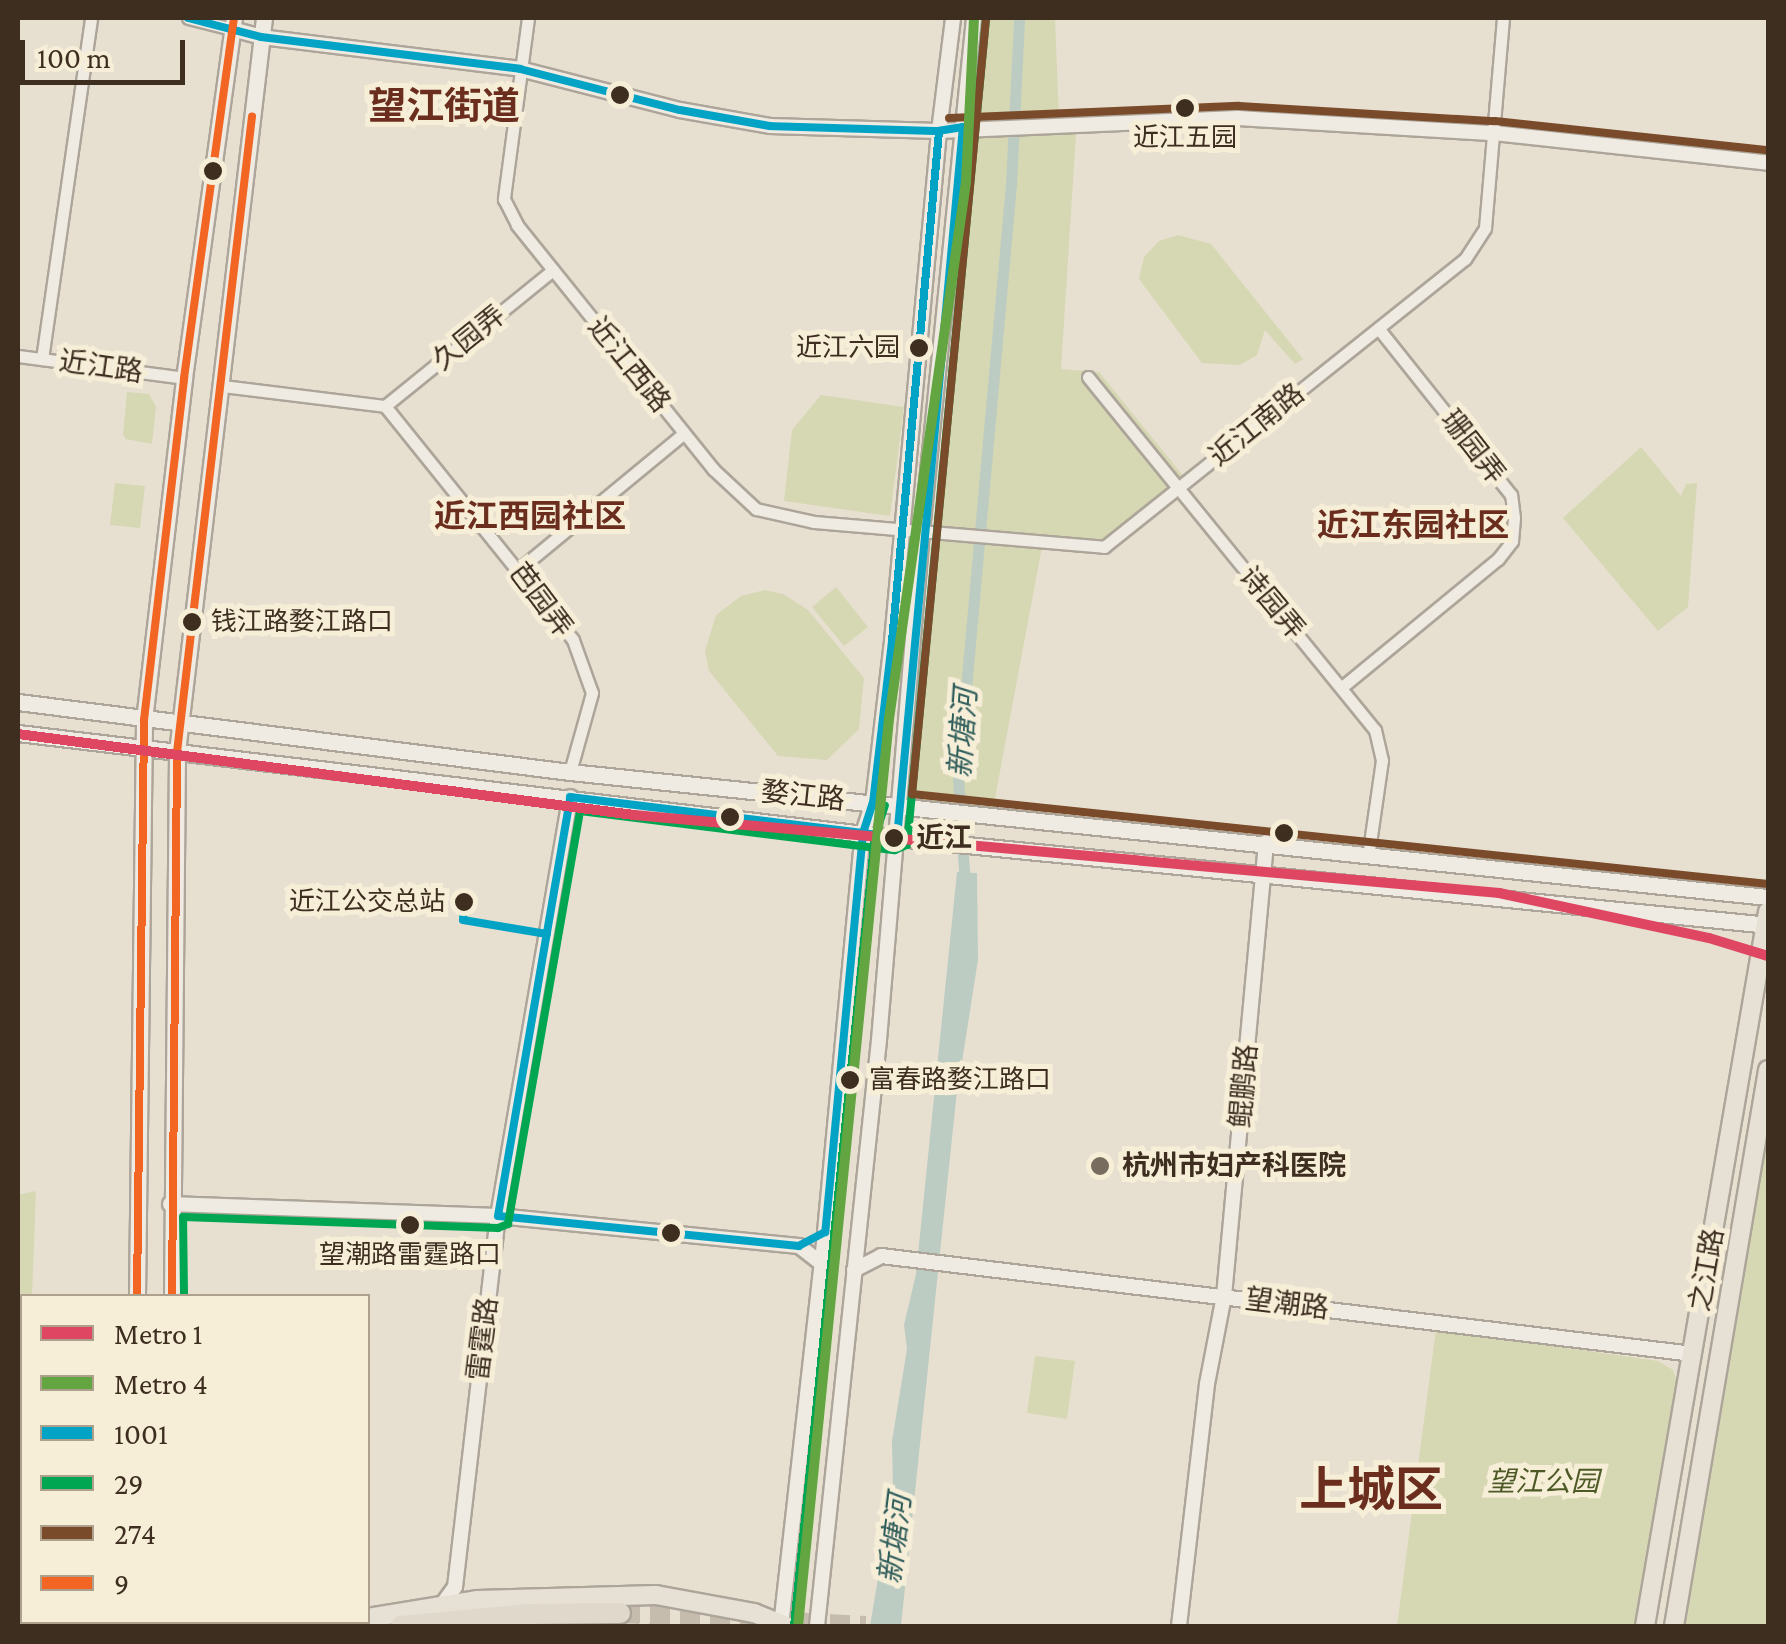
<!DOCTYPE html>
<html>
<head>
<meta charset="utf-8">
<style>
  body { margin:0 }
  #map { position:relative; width:1786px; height:1644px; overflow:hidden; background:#e7e0d1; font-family:"Crimson Pro","Noto Sans SC",serif }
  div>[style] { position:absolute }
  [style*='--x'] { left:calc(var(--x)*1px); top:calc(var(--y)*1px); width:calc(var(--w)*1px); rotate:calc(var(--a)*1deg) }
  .green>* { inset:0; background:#d6d7b3 }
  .water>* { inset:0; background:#bcccc2 }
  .canal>* { height:11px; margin:-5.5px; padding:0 5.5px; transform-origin:5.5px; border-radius:5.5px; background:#bcccc2 }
  .trunk-tunnel>* { height:20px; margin-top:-10px; transform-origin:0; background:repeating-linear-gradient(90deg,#c5bcae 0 20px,transparent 0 30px) }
  .roads { filter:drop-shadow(2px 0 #ada599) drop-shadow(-2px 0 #ada599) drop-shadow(0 2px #ada599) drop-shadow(0 -2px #ada599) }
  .minor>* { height:11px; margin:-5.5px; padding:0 5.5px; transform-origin:5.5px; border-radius:5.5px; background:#efebe3 }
  .tertiary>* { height:14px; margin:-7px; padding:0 7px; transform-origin:7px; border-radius:7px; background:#efebe3 }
  .secondary>* { height:15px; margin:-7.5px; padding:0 7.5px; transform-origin:7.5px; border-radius:7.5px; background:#efebe3 }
  .primary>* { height:18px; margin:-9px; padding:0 9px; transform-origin:9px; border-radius:9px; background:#e6e1d4 }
  .trunk>* { height:20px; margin:-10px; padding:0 10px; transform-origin:10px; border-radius:10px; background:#e0d9cb }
  .bus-1>* { height:8px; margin:-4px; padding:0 4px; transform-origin:4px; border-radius:4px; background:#03a3c5 }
  .bus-2>* { height:8px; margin:-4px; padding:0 4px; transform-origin:4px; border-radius:4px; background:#00a651 }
  .bus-3>* { height:8px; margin:-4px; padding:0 4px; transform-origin:4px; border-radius:4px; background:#7a4b2a }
  .bus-4>* { height:8px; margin:-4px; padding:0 4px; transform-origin:4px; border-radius:4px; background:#f26522 }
  .metro-1>* { height:10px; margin:-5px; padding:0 5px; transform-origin:5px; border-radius:5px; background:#df4661 }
  .metro-2>* { height:10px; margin:-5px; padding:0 5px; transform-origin:5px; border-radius:5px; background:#62a541 }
  .dots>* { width:28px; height:28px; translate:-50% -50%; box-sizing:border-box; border:5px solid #f7eed8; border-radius:50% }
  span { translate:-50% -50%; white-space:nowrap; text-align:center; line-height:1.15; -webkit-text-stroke:10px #f7eed8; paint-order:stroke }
  .bus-label { font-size:26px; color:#3d2e20 }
  .right { translate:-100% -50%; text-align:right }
  .left { translate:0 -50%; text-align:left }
  .street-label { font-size:28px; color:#3d2e20 }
  .stop-label { font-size:28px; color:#3d2e20; font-weight:700 }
  .poi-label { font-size:28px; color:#3d2e20; font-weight:700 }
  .park-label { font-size:28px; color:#4d5a26; font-style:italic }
  .water-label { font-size:30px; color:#2f5d5a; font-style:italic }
  .quarter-label { font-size:32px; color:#6b2e1e; font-weight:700 }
  .district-label { font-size:38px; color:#6b2e1e; font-weight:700 }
  .town-label { font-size:48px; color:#6b2e1e; font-weight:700 }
  .frame { position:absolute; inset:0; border:20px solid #3d2e20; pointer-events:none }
  .legend { position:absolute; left:20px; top:1294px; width:350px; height:330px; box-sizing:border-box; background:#f7eed8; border:2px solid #ada18e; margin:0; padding:12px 18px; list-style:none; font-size:30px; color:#3d2e20 }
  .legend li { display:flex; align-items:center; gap:20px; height:50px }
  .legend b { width:50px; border:2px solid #ada18e }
  .scale { position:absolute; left:20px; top:40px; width:165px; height:45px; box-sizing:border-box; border:5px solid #3d2e20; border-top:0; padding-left:12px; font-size:30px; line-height:35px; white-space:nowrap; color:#3d2e20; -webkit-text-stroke:8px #f7eed8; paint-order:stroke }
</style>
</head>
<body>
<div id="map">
  <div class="green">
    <div style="clip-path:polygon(981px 18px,1055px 18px,1059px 119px,1077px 119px,1061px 369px,1099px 372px,1189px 483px,1116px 541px,1044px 536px,993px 809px,910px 799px)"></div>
    <div style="clip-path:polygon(1178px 235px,1211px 244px,1303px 359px,1295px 364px,1265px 330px,1257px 355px,1240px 365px,1202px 363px,1139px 279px,1144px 257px,1159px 241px)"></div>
    <div style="clip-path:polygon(127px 392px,149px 394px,156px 407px,152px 444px,126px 439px,123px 435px)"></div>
    <div style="clip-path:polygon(821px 395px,904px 407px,890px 516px,784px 501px,792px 430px)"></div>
    <div style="clip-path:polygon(1641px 447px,1681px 496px,1686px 484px,1697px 483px,1688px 607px,1658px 631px,1563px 518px)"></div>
    <div style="clip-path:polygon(115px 483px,145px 486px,140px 528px,110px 525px)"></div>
    <div style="clip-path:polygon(836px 587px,868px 627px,844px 646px,812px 607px)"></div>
    <div style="clip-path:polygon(765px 590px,783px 594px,808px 610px,864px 678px,859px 729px,827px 760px,778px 756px,709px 671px,705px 651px,716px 615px,741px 596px)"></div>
    <div style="clip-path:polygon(1768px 1087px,1768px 1614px,1766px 1626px,1682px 1626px)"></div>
    <div style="clip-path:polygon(36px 1191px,32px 1296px,18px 1301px,18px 1195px)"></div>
    <div style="clip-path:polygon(1436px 1329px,1658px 1361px,1673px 1370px,1679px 1387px,1640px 1626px,1397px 1626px)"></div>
    <div style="clip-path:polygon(1035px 1356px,1075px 1361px,1067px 1419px,1027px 1413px)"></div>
  </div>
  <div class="water">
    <div style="clip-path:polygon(957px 872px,977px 873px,978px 960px,956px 1100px,901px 1626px,870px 1626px,893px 1489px,892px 1441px,907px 1349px,904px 1325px,916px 1274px)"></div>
  </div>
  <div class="canal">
    <div style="--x:965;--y:886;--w:108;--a:-93.7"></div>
    <div style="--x:958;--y:778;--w:596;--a:-84.9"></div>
    <div style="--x:1011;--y:184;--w:166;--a:-87.2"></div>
  </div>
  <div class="trunk-tunnel">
    <div style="--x:620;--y:1613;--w:246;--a:3"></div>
  </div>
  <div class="roads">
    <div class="minor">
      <div style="--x:188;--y:18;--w:45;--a:14"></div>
      <div style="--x:528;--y:18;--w:183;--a:97.6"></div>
      <div style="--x:504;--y:199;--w:29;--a:63"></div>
      <div style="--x:517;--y:225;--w:313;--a:51.2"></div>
      <div style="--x:713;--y:469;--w:59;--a:42.9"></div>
      <div style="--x:756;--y:509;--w:59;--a:12.6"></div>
      <div style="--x:814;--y:522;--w:291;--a:4.9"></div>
      <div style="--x:1104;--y:547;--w:462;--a:-38.6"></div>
      <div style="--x:1465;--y:259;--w:37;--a:-57"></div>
      <div style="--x:1485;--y:228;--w:211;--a:-85.1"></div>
      <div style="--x:18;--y:356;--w:167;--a:7.5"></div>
      <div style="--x:42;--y:359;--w:345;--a:-81.8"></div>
      <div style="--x:1088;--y:377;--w:455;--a:50.9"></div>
      <div style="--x:1375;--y:730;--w:31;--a:77"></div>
      <div style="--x:1382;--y:760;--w:98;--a:98.2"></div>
      <div style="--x:222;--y:386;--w:164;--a:7"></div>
      <div style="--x:385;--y:406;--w:300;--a:51.2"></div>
      <div style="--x:573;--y:640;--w:56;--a:70.3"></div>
      <div style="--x:592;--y:693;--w:82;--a:105.6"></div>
      <div style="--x:385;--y:406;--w:216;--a:-39"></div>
      <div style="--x:518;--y:570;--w:215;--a:-39.5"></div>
      <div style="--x:1342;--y:687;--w:202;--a:-39.4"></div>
      <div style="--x:1498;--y:559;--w:23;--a:-52"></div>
      <div style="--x:1512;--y:541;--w:23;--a:-85"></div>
      <div style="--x:1514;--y:518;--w:23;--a:-97"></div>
      <div style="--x:1511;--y:495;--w:213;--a:-128.5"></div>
    </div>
    <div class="tertiary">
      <div style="--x:232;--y:29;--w:30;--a:15"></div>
      <div style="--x:261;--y:37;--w:261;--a:7"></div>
      <div style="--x:520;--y:69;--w:165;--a:14.4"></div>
      <div style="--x:680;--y:110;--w:91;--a:10.1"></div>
      <div style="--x:770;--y:126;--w:169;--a:1.7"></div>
      <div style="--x:939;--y:131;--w:299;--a:-2.5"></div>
      <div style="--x:1238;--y:118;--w:256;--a:3.4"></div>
      <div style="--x:1494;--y:133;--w:276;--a:6.2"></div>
      <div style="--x:170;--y:1204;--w:328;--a:2.1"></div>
      <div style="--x:498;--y:1216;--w:302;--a:5.7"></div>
      <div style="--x:799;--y:1246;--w:29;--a:38"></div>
      <div style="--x:854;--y:1270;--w:30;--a:-27"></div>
      <div style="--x:881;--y:1256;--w:818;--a:6.88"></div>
      <div style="--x:441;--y:1606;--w:24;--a:-54"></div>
      <div style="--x:455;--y:1587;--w:373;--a:-83.4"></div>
      <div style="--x:498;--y:1216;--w:425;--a:-80.2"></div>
      <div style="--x:781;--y:1626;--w:396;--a:-83.6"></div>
      <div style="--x:825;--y:1232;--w:401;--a:-84.6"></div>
      <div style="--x:863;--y:833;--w:32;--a:-72"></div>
      <div style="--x:873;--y:803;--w:163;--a:-83.3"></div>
      <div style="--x:892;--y:641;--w:512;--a:-84.73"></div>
      <div style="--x:939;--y:131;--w:114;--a:-82.9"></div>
      <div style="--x:817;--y:1626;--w:589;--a:-83.96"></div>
      <div style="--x:879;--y:1040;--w:511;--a:-85.17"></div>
      <div style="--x:922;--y:531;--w:516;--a:-84.21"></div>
      <div style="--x:1179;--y:1626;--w:244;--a:-83.4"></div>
      <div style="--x:1207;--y:1384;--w:90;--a:-79.1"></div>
      <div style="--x:1224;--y:1296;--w:456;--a:-84.7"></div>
    </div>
    <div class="secondary">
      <div style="--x:18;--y:702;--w:556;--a:7.23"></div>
      <div style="--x:570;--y:772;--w:1205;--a:5.96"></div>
      <div style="--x:18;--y:733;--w:885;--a:6.81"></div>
      <div style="--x:897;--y:838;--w:875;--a:5.7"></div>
      <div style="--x:137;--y:1296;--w:576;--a:-89.3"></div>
      <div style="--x:144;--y:720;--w:344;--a:-83.3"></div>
      <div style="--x:184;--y:378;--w:363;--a:-82.1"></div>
      <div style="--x:172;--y:1296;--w:544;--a:-89.47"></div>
      <div style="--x:177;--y:752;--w:739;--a:-83.24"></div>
      <div style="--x:129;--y:1622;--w:4;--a:90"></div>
      <div style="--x:167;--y:1626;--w:4;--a:-90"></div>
    </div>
    <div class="primary">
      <div style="--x:368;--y:1618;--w:110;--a:-9.4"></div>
      <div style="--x:477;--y:1600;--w:179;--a:-1.6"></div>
      <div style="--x:656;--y:1595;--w:100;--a:10.4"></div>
      <div style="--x:754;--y:1613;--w:35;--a:22"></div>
      <div style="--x:318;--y:1626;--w:30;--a:-8"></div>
      <div style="--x:1645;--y:1626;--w:725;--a:-80.23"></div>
      <div style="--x:1674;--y:1626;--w:564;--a:-80.4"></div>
    </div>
    <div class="trunk">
      <div style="--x:401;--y:1626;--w:128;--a:-5.4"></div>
      <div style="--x:528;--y:1614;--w:92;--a:-0.6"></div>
    </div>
  </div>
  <div class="bus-1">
    <div style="--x:188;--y:18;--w:75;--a:14.6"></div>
    <div style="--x:261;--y:37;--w:261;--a:7"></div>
    <div style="--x:520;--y:69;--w:165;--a:14.4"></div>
    <div style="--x:680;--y:110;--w:91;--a:10.1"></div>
    <div style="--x:770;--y:126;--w:169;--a:1.7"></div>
    <div style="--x:570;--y:797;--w:295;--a:7"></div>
    <div style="--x:863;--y:833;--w:401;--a:95.4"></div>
    <div style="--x:825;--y:1232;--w:30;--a:152"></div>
    <div style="--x:799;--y:1246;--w:302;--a:-174.3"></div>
    <div style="--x:498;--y:1216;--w:425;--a:-80.2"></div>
    <div style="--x:863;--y:833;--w:34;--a:8"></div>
    <div style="--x:897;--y:838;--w:714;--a:-84.7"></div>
    <div style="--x:963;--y:127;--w:24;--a:171"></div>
    <div style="--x:863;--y:833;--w:32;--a:-72"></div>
    <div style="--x:873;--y:803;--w:163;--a:-83.3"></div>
    <div style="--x:892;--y:641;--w:512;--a:-84.73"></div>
    <div style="--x:464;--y:901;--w:19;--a:93"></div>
    <div style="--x:463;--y:920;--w:85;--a:9.5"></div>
  </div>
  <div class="bus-2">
    <div style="--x:184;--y:1296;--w:79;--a:-90.7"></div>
    <div style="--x:183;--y:1217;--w:315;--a:2"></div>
    <div style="--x:498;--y:1228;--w:11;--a:-22"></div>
    <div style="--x:508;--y:1224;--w:419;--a:-80.1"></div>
    <div style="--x:580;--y:811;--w:317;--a:7.1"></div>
    <div style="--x:895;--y:850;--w:13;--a:-23"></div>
    <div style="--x:907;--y:845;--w:830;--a:-84.54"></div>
    <div style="--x:794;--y:1626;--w:794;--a:-84.15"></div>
    <div style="--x:875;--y:836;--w:32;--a:-72"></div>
  </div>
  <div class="bus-3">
    <div style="--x:986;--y:19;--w:779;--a:95.45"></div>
    <div style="--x:912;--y:794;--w:861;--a:6"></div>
    <div style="--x:949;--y:118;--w:290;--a:-2.4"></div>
    <div style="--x:1239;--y:106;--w:256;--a:3.4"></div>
    <div style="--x:1495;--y:121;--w:275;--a:6.1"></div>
  </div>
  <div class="bus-4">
    <div style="--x:137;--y:1296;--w:576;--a:-89.3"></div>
    <div style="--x:144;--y:720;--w:344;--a:-83.3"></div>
    <div style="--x:184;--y:378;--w:363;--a:-82.1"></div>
    <div style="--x:172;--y:1296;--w:544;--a:-89.47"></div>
    <div style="--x:177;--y:752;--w:640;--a:-83.27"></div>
  </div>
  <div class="metro-1">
    <div style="--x:18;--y:734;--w:621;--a:7.49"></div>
    <div style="--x:634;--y:815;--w:869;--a:5.15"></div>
    <div style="--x:1499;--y:893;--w:215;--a:12.1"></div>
    <div style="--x:1709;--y:938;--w:62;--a:17"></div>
  </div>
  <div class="metro-2">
    <div style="--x:798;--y:1626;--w:912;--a:-84.27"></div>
    <div style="--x:889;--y:719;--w:542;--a:-81.84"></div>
    <div style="--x:966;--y:182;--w:164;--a:-87.2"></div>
  </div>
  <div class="dots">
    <div style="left:620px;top:95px;background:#3d2e20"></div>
    <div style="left:1185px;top:108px;background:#3d2e20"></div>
    <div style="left:213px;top:171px;background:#3d2e20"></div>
    <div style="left:919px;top:348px;background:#3d2e20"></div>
    <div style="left:192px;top:622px;background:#3d2e20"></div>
    <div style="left:730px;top:817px;background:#3d2e20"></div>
    <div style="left:1284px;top:833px;background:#3d2e20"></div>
    <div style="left:894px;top:838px;background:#3d2e20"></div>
    <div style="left:464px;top:902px;background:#3d2e20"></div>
    <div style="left:850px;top:1080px;background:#3d2e20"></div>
    <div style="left:1100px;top:1166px;background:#786c5e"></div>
    <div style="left:410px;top:1225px;background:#3d2e20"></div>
    <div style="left:671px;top:1233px;background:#3d2e20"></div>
  </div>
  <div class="bus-label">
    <span style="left:1185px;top:138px">近江五园</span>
    <span class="right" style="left:900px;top:348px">近江六园</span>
    <span class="left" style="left:211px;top:622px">钱江路婺江路口</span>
    <span class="right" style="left:445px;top:902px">近江公交总站</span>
    <span class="left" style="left:869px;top:1080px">富春路婺江路口</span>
    <span style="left:410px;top:1255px">望潮路雷霆路口</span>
  </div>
  <div class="street-label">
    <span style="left:469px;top:338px;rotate:-39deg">久园弄</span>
    <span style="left:629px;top:365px;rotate:51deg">近江西路</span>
    <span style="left:101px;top:367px;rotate:8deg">近江路</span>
    <span style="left:1257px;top:425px;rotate:-39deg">近江南路</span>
    <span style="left:1473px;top:447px;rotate:52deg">珊园弄</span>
    <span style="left:541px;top:600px;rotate:53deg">芭园弄</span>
    <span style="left:1272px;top:603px;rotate:50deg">诗园弄</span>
    <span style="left:803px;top:796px;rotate:6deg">婺江路</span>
    <span style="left:1244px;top:1086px;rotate:-85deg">鲲鹏路</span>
    <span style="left:1707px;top:1270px;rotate:-80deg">之江路</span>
    <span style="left:1287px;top:1304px;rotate:7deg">望潮路</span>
    <span style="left:483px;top:1339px;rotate:-83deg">雷霆路</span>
  </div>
  <div class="stop-label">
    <span class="left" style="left:916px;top:838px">近江</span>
  </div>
  <div class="poi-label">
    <span class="left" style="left:1122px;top:1166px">杭州市妇产科医院</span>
  </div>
  <div class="park-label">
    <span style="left:1543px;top:1482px">望江公园</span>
  </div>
  <div class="water-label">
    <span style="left:963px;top:733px;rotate:-86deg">新塘河</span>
    <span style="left:895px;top:1539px;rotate:-83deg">新塘河</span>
  </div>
  <div class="quarter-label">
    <span style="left:530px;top:516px">近江西园社区</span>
    <span style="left:1413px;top:525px">近江东园社区</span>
  </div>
  <div class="district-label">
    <span style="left:444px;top:107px">望江街道</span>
  </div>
  <div class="town-label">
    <span style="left:1371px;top:1490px">上城区</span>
  </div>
  <div class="frame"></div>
  <ul class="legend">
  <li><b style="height:12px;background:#df4661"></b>Metro 1</li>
  <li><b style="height:12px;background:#62a541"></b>Metro 4</li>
  <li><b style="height:12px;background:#03a3c5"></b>1001</li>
  <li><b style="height:12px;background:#00a651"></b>29</li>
  <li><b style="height:12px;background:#7a4b2a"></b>274</li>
  <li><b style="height:12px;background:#f26522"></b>9</li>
  </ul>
  <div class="scale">100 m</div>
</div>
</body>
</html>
